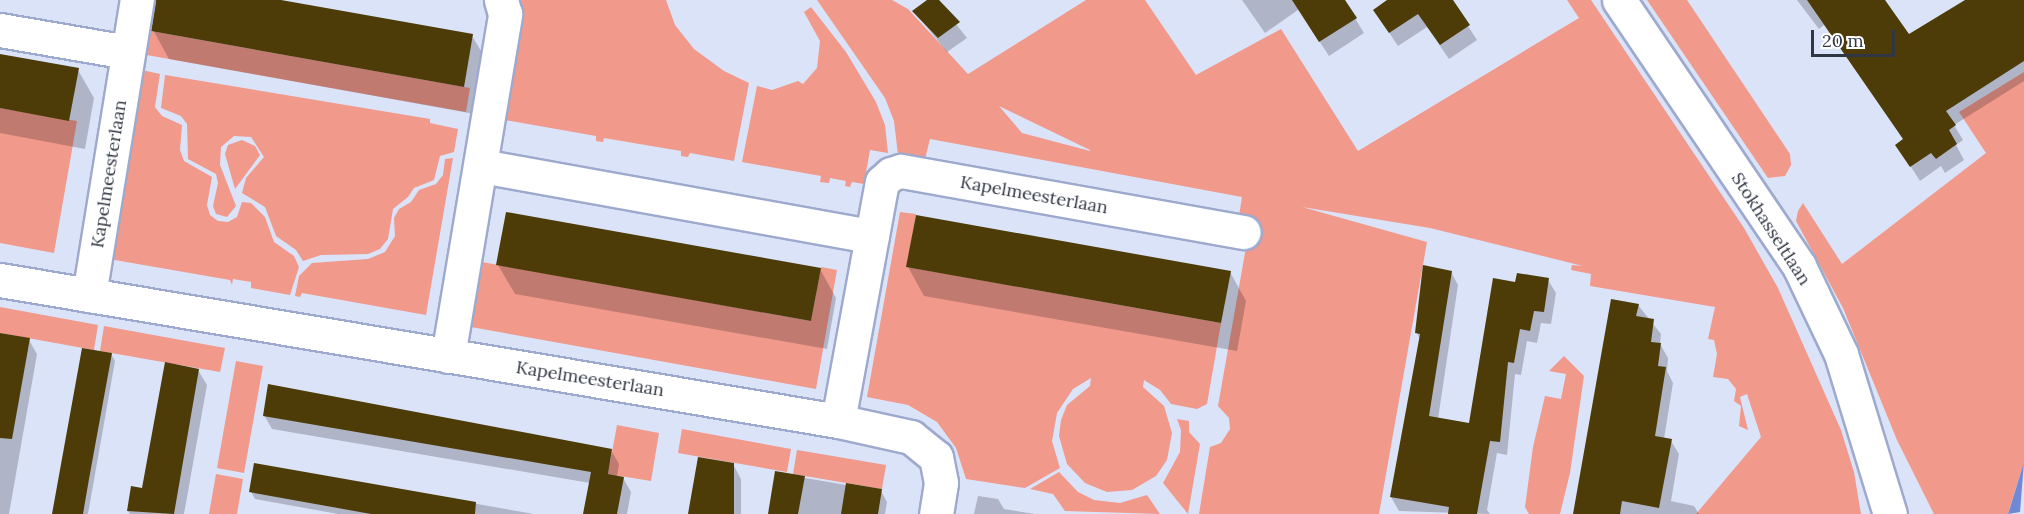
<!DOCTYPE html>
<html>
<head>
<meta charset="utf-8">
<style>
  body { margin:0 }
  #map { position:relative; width:2024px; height:514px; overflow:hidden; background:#dbe3f9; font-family:Lora,serif }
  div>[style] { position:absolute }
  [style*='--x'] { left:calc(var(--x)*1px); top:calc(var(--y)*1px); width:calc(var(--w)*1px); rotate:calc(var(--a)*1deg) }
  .green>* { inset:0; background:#f1998b }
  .water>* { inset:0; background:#7089d4 }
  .shadow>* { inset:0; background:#0003 }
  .building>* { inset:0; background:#4d3c07 }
  .roads { filter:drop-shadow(2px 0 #9eaacd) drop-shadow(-2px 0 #9eaacd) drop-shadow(0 2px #9eaacd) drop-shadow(0 -2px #9eaacd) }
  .minor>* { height:33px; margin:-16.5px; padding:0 16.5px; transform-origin:16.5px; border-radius:16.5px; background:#fff }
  span { translate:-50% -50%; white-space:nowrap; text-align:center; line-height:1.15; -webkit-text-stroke:6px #fff; paint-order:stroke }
  .street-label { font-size:18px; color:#303644 }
  .scale { position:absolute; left:1811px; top:30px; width:84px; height:27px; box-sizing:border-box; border:3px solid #303644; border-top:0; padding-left:8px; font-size:18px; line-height:21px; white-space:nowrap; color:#303644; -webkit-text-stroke:4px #fff; paint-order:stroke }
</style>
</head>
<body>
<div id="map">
  <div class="green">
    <div style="clip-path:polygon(520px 0,666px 0,675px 25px,694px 49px,724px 71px,749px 83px,734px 161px,690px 153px,688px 157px,681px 156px,681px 151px,604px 138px,603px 142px,596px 141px,596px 136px,499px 119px)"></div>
    <div style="clip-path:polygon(evenodd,817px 0,892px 0,908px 9px,968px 74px,1086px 0,1145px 0,1196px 75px,1281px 29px,1358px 151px,1579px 18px,1567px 0,1591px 0,1744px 228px,1778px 288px,1841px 430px,1854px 472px,1861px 514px,1696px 514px,1761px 437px,1747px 394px,1740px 397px,1750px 438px,1748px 430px,1739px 426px,1741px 406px,1734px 401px,1736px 389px,1728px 379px,1713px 377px,1717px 354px,1714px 340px,1708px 339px,1715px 307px,1590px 286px,1591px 274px,1571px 270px,1572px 265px,1583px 266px,1430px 228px,1302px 207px,1427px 242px,1379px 514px,1199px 514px,1210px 447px,1221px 443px,1230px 429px,1229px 418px,1218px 406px,1251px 219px,1239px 216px,1242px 197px,930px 139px,925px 159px,898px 155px,894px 121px,885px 98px,817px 0,999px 106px,1090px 150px,1090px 151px,1022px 133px,999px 106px)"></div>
    <div style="clip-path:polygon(1647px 0,1687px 0,1790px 154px,1791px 165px,1785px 176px,1768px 178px)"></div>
    <div style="clip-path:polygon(811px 7px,846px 52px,876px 102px,885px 125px,888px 153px,870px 150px,864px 184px,852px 182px,850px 187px,845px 186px,846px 181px,830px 178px,829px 183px,820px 182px,821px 176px,742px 162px,757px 86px,772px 90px,798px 81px,803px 84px,817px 68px,820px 41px,804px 12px)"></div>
    <div style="clip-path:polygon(145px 30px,470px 88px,466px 112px,141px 54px)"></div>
    <div style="clip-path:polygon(142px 70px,160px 74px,155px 107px,162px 116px,182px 125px,180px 150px,184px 161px,212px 177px,207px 205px,210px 215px,218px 221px,228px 222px,237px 217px,242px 202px,251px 203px,265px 217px,274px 242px,294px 256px,299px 267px,290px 295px,251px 288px,251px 282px,233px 279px,232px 285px,230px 280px,109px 259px)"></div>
    <div style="clip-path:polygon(2024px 72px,2024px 462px,2008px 514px,1934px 514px,1897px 440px,1843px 308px,1796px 221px,1798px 211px,1803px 203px,1842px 264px,1986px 153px,1959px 112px)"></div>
    <div style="clip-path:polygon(165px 75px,430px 119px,430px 123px,458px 129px,454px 152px,440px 156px,434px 180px,414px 188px,408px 197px,393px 209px,388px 239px,380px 249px,368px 254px,321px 255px,303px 261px,296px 250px,276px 236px,265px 207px,242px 193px,246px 178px,264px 157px,251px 137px,234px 136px,221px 147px,220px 165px,236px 206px,227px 217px,216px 214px,213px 206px,218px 183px,216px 174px,188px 159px,187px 124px,181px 116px,161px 108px)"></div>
    <div style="clip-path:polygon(0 108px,77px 121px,54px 253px,0 243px)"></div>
    <div style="clip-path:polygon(242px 140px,255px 146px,260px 155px,235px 189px,225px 154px,228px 145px)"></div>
    <div style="clip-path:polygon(453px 158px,426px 315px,302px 293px,300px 297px,295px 296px,299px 276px,312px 263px,368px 259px,385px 252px,395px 236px,394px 218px,399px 209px,411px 202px,419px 190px,436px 184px,443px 175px,445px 159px)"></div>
    <div style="clip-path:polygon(900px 212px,916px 214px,907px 267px,1221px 323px,1207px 404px,1197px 409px,1171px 404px,1160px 390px,1144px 380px,1143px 387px,1164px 406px,1172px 433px,1167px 460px,1156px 476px,1132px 490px,1107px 492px,1085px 483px,1067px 464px,1059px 436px,1061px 420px,1067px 405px,1090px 386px,1091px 378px,1073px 389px,1057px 413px,1052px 441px,1060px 468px,1025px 488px,966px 479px,956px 448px,937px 422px,908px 405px,867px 397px)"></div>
    <div style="clip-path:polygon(482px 262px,811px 321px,821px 267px,837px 270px,816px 389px,471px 327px)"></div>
    <div style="clip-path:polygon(0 307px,98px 325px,94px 350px,0 333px)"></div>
    <div style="clip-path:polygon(104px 326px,225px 348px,220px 372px,100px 351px)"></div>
    <div style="clip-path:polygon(1564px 356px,1584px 376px,1570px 473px,1560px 514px,1529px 514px,1525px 507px,1533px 447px,1545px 396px,1561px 399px,1566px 374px,1549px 371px)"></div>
    <div style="clip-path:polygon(236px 361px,263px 366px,244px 473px,217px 468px)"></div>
    <div style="clip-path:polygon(1177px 419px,1189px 421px,1189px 432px,1200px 444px,1188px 514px,1163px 483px,1180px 452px,1181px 430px)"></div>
    <div style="clip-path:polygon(617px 425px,659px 433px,651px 481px,608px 474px)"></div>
    <div style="clip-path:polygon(682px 429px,791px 449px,787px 472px,678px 453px)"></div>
    <div style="clip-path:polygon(797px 450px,886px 465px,882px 489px,793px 474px)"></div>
    <div style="clip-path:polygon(1059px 472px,1078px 492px,1094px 500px,1120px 503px,1147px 495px,1160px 514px,1065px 511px,1053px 494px,1030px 489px)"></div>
    <div style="clip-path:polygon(216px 474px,243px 479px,237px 514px,209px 514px)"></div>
  </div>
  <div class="water">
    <div style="clip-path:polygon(2024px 462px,2020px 512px,2008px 514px,2010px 508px)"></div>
  </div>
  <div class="shadow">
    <div style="clip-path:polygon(157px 0,272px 0,472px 36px,489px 64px,480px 115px,169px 59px,153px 30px)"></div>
    <div style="clip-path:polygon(930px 0,937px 0,967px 38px,947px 52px,914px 11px)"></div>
    <div style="clip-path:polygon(1242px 0,1307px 0,1308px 3px,1265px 33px)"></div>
    <div style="clip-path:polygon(1323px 0,1344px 0,1364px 33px,1329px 56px,1310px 27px)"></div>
    <div style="clip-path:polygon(1388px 0,1451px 0,1477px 40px,1449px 59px,1427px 27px,1398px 46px,1384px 25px)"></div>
    <div style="clip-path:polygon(1797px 0,1885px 0,1908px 36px,1968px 0,2024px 0,2024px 81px,1954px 125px,1963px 140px,1956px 145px,1964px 160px,1945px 173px,1941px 166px,1920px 181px,1897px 145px,1904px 140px,1824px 25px,1819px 29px)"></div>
    <div style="clip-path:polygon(0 56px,78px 70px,94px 98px,85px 149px,0 133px)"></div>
    <div style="clip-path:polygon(498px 265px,820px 269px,836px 298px,827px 349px,515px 294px)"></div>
    <div style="clip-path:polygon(908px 267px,1230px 272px,1246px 301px,1237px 351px,924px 296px)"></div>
    <div style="clip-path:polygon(1451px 272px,1458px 285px,1438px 419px,1470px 424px,1516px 284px,1548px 280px,1556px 293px,1551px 324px,1541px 323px,1537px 343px,1527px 341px,1521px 375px,1515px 374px,1507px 455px,1497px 453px,1487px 510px,1490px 514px,1399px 511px,1391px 497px,1420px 339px,1417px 333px)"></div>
    <div style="clip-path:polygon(1638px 305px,1661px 334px,1660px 344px,1668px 358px,1667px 371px,1673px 383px,1664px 439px,1671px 441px,1679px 454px,1671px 501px,1694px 506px,1699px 514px,1575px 514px)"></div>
    <div style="clip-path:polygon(0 334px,29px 340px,37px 354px,9px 514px,0 514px)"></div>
    <div style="clip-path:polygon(111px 354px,115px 361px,88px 514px,54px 514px)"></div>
    <div style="clip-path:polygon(198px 370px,207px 385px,184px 514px,130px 514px,128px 511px,143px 490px)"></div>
    <div style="clip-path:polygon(264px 415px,611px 450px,619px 464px,617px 477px,623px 478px,631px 492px,627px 514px,585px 514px,590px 483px,272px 429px)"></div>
    <div style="clip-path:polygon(733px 464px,741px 479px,741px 514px,690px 514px)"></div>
    <div style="clip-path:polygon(256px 465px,534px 514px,338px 514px,255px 499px,251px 492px)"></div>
    <div style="clip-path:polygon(776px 473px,881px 491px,887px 502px,885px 514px,769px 514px)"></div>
    <div style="clip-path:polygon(978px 496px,998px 499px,1004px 509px,1035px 514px,974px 514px)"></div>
  </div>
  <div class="building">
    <div style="clip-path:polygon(155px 0,281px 0,473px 34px,464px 87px,151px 31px)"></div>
    <div style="clip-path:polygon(927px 0,939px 0,960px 22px,938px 38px,912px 11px)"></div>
    <div style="clip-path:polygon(1292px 0,1345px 0,1357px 18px,1319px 42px)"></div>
    <div style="clip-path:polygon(1387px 0,1453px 0,1470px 25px,1440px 45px,1418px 14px,1389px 33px,1373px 10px)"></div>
    <div style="clip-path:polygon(1807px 0,1885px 0,1909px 34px,1965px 0,2024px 0,2024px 61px,1946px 111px,1956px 125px,1949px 130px,1957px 144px,1936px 159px,1931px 153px,1910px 167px,1895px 145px,1903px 139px)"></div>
    <div style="clip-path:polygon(0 54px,79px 68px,69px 121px,0 108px)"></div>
    <div style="clip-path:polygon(506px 212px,821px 268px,811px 321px,496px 265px)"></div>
    <div style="clip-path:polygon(916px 215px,1231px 271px,1221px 323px,906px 267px)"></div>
    <div style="clip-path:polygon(1423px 265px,1452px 271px,1429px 416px,1469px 423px,1493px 278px,1515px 282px,1517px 273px,1549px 278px,1544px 312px,1534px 311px,1530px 331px,1520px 329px,1514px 363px,1508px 362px,1500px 442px,1490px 441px,1477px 514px,1448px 514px,1449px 507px,1390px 497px,1420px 334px,1415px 333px)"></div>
    <div style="clip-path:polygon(1611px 299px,1639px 304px,1636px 316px,1654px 319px,1651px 342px,1661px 343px,1658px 366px,1666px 367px,1655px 436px,1672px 439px,1659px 508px,1622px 501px,1620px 514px,1573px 514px)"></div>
    <div style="clip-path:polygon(0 333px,30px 338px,12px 439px,0 438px)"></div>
    <div style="clip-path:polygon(82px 348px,112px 353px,89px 479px,83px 514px,52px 514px)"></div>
    <div style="clip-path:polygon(165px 362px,199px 369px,174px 514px,127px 511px,131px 486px,142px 488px)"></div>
    <div style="clip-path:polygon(268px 384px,612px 449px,608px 474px,624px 477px,617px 514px,583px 514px,591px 472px,263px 416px)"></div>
    <div style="clip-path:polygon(698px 457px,734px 463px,734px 514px,688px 514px)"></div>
    <div style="clip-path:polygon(254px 463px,476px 502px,475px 514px,371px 514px,249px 492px)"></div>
    <div style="clip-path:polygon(775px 471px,805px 476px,798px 514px,768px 514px)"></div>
    <div style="clip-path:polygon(846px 483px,882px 489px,878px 514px,841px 514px)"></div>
  </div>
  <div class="roads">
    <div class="minor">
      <div style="--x:1619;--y:0;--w:321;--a:55.9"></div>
      <div style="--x:1799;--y:266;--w:98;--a:64.5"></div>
      <div style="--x:1841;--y:354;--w:167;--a:73"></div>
      <div style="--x:0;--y:30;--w:130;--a:9.8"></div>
      <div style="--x:481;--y:166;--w:397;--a:10.2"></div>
      <div style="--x:0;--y:280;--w:850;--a:9.55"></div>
      <div style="--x:838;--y:421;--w:75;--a:12.4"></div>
      <div style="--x:911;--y:437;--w:32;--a:39"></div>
      <div style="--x:936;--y:457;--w:26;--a:79"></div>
      <div style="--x:941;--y:483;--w:31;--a:99"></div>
      <div style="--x:89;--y:295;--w:299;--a:-80.8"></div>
      <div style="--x:448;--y:356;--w:347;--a:-80.5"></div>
      <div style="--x:505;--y:14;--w:15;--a:-106"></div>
      <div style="--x:838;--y:421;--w:243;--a:-79.6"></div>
      <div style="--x:882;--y:182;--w:12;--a:-42"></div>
      <div style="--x:891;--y:174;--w:10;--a:-17"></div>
      <div style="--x:901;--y:171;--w:348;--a:10.1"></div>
    </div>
  </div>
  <div class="street-label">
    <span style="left:109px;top:174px;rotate:-81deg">Kapelmeesterlaan</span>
    <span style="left:1034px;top:195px;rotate:10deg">Kapelmeesterlaan</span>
    <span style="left:1771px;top:229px;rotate:57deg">Stokhasseltlaan</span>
    <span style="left:590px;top:379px;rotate:9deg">Kapelmeesterlaan</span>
  </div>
  <div class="scale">20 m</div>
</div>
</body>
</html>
